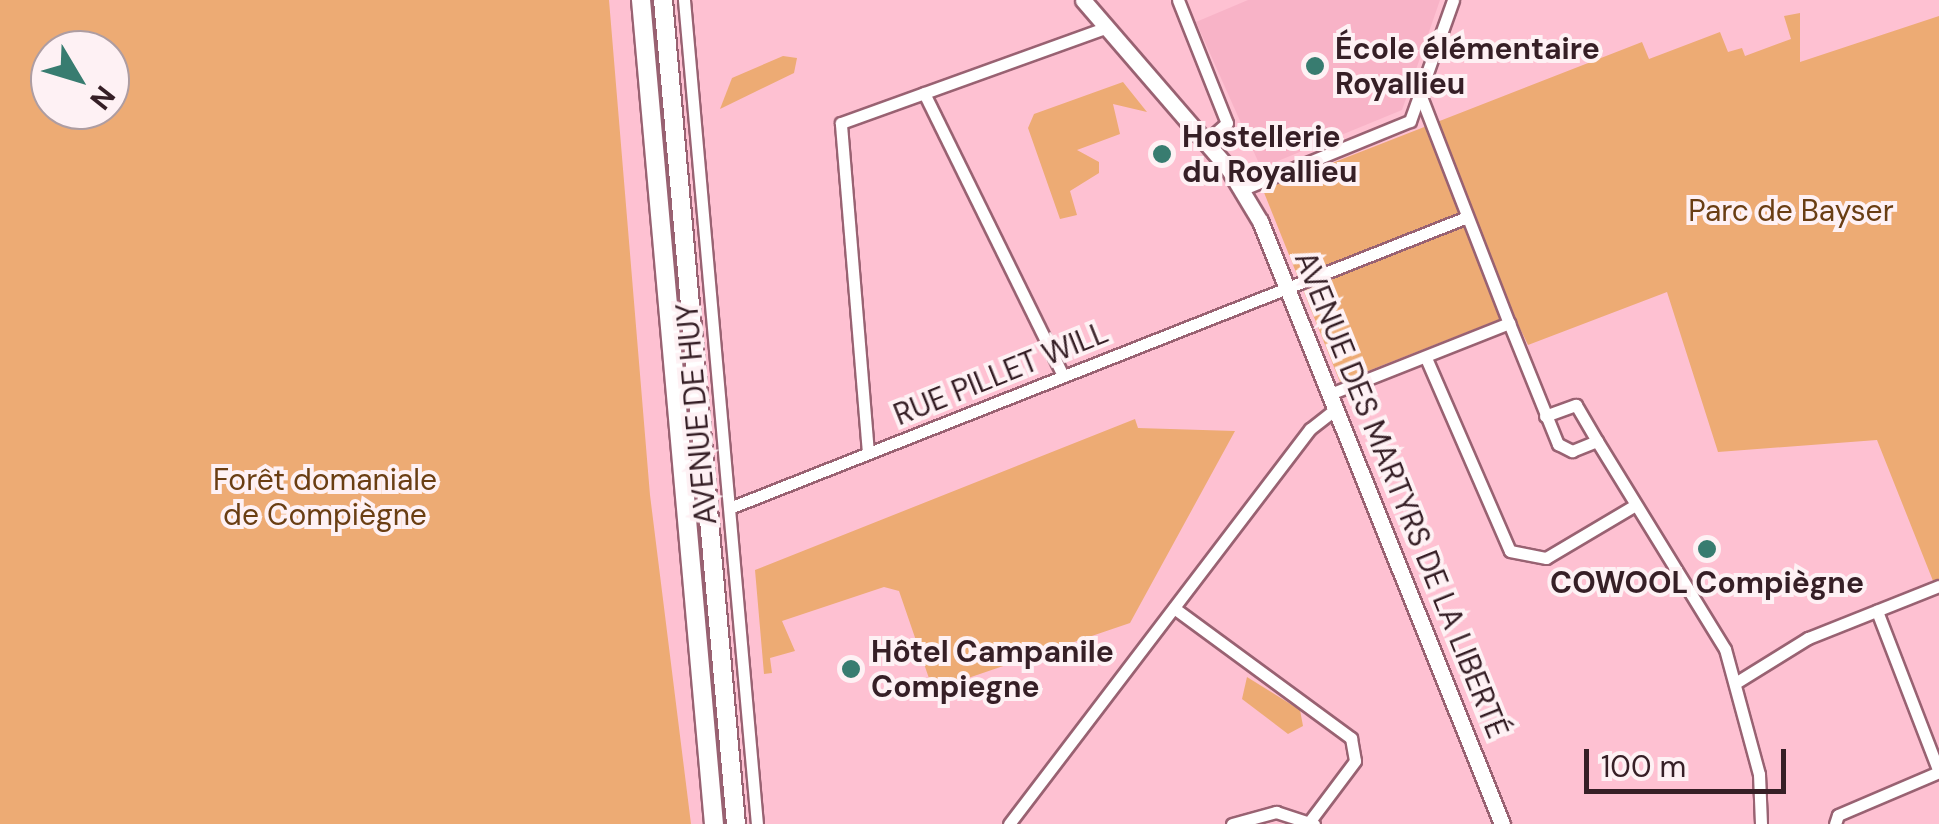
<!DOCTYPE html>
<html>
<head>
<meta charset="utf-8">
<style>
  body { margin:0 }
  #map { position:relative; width:1939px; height:824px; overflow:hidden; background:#fec1d2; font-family:"DM Sans",sans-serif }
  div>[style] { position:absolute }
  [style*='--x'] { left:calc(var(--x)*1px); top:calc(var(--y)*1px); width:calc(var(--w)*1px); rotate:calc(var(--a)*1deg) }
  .built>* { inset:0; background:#f8b3c7 }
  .green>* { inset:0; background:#edab74 }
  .roads { filter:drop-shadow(2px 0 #996272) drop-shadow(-2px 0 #996272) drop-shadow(0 2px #996272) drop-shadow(0 -2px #996272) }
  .street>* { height:11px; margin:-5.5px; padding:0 5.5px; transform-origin:5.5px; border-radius:5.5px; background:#fff }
  .secondary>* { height:15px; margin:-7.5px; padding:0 7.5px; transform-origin:7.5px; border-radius:7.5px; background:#fff }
  .primary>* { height:18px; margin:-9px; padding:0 9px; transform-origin:9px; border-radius:9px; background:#fff }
  .dots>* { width:28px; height:28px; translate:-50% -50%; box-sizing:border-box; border:5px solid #fef1f4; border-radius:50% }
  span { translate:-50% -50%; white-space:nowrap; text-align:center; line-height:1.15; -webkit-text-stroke:8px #fef1f4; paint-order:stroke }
  .poi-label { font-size:30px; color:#361f26; font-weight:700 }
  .left { translate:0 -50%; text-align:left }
  .park-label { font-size:30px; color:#6a3e13 }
  .street-label { font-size:30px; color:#361f26 }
  .north { position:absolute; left:30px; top:30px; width:100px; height:100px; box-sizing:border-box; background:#fef1f4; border:2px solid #ae9da2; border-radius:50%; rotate:128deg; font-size:28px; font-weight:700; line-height:40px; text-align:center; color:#361f26 }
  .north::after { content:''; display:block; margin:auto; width:35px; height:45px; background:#387c70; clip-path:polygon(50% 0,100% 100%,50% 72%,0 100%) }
  .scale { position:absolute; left:1584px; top:749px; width:202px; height:45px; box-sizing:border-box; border:5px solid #361f26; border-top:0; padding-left:12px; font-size:30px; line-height:35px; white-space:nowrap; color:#361f26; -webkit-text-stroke:8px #fef1f4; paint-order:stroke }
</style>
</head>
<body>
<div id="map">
  <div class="built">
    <div style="clip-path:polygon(1248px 0,1440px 0,1402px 110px,1261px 168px,1196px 22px)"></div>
  </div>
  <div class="green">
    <div style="clip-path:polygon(evenodd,0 0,609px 0,650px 495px,691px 824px,0 824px,0 0,110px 50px,110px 110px,50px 110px,50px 50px,110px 50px)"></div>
    <div style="clip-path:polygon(1800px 13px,1800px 62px,1939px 16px,1939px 596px,1877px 440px,1718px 452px,1667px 292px,1528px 345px,1513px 314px,1340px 382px,1263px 190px,1642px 42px,1649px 59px,1720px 32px,1728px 52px,1742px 48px,1745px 56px,1791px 39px,1784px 16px)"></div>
    <div style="clip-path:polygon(783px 56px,797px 58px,794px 73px,720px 109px,732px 78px)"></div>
    <div style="clip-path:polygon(1123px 82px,1147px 112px,1113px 104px,1120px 134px,1077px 150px,1099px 162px,1099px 173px,1070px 191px,1077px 215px,1060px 219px,1028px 128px,1034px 114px)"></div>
    <div style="clip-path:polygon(1135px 419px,1138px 428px,1235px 431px,1130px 623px,933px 690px,899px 591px,884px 587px,782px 621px,795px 651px,770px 658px,772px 673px,764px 674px,755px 570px)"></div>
    <div style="clip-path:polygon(1247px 677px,1300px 710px,1303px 726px,1288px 734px,1242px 699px)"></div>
  </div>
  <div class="roads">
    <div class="street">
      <div style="--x:684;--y:0;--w:827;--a:84.94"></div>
      <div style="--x:1178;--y:0;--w:132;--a:68.3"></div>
      <div style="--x:1227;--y:123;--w:28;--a:139"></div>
      <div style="--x:924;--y:93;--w:315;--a:63.8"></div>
      <div style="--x:1420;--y:94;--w:246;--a:68.8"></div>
      <div style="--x:1243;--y:189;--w:180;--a:-22.2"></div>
      <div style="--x:1410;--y:121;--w:128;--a:-70.4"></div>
      <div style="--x:1426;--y:358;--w:210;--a:66.5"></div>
      <div style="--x:1510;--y:551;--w:37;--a:11"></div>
      <div style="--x:1546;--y:558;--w:100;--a:-30.7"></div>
      <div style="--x:1330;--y:394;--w:193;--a:-21.6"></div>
      <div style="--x:1509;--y:323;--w:131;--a:68"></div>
      <div style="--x:1558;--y:444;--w:16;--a:27"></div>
      <div style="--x:1572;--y:451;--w:27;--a:-22"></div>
      <div style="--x:1597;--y:441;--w:244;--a:58.4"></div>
      <div style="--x:1725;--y:649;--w:130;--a:74.8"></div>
      <div style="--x:1759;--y:774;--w:50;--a:87.7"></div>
      <div style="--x:1545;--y:416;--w:33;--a:-20"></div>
      <div style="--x:1576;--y:405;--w:42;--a:59.7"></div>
      <div style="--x:868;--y:453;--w:331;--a:-94.7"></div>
      <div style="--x:841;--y:123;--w:283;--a:-19.8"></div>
      <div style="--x:732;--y:507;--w:790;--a:-21.53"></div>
      <div style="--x:1174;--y:608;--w:220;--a:36.3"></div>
      <div style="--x:1351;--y:738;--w:23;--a:80"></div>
      <div style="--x:1355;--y:761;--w:75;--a:126.9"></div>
      <div style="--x:1737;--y:682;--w:84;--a:-31.8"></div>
      <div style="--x:1808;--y:638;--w:141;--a:-21.7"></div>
      <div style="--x:1009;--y:824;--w:497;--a:-52.7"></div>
      <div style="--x:1310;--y:429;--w:33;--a:-38"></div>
      <div style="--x:1232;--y:824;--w:46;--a:-15.3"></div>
      <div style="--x:1276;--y:812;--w:40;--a:18"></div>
      <div style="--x:1835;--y:824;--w:9;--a:-72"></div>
      <div style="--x:1838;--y:815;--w:110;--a:-23.1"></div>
      <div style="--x:1939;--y:772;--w:173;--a:-111.1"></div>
    </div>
    <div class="secondary">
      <div style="--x:1083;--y:0;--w:222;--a:49.2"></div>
      <div style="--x:1228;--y:168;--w:62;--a:58.9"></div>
      <div style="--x:1260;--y:221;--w:650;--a:68.13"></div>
    </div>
    <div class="primary">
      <div style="--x:641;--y:0;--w:827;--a:84.94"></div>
      <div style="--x:663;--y:0;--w:827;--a:84.94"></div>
    </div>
  </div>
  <div class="dots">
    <div style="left:1315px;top:66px;background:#387c70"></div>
    <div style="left:1162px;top:154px;background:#387c70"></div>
    <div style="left:1707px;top:549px;background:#387c70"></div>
    <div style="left:851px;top:669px;background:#387c70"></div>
  </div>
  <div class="poi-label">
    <span class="left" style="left:1335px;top:66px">École élémentaire<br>Royallieu</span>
    <span class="left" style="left:1182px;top:154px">Hostellerie<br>du Royallieu</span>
    <span style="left:1707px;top:583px">COWOOL Compiègne</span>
    <span class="left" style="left:871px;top:669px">Hôtel Campanile<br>Compiegne</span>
  </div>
  <div class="park-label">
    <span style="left:1791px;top:211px">Parc de Bayser</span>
    <span style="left:325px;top:497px">Forêt domaniale<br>de Compiègne</span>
  </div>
  <div class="street-label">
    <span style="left:1001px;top:374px;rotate:-22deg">RUE PILLET WILL</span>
    <span style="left:697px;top:414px;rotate:-95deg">AVENUE DE HUY</span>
    <span style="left:1401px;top:495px;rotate:68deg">AVENUE DES MARTYRS DE LA LIBERTÉ</span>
  </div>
  <div class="north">N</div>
  <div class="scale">100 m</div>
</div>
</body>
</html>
